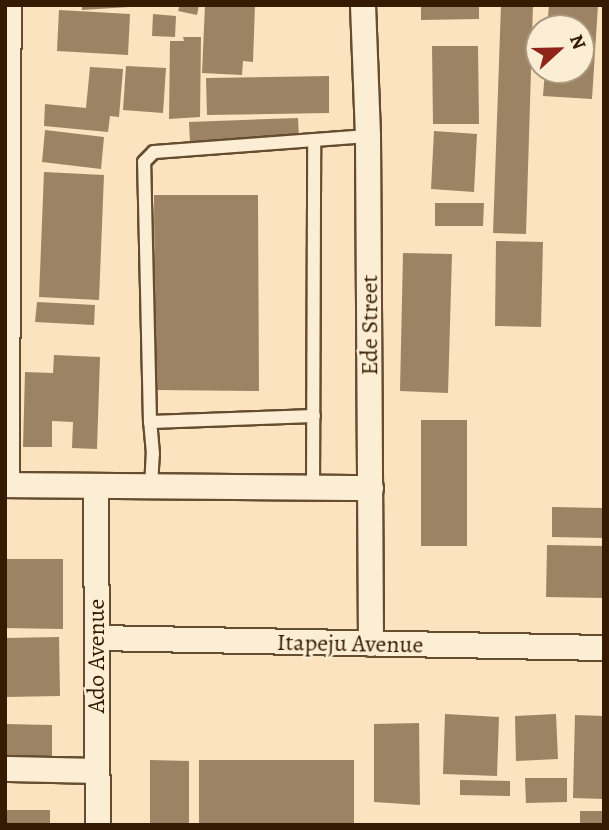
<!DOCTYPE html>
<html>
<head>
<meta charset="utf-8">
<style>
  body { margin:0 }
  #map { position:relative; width:609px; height:830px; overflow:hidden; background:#fbe3bf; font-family:Alegreya,serif }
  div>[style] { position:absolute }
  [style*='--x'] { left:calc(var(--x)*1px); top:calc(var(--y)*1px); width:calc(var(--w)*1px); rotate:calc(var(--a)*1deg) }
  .building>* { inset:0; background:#9c8364 }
  .roads { filter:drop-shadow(2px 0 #664d30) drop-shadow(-2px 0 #664d30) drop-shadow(0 2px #664d30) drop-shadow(0 -2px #664d30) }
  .lane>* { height:12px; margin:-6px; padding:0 6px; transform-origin:6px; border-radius:6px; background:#fcedd5 }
  .street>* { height:24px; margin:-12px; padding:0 12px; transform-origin:12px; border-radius:12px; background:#fcedd5 }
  span { translate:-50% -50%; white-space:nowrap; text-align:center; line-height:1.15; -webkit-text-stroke:5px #fcedd5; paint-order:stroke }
  .street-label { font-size:24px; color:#351b01 }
  .frame { position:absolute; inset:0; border:7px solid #351b01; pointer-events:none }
  .north { position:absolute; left:525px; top:14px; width:70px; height:70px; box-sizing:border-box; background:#fcedd5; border:2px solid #ac9980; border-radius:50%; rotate:68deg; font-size:19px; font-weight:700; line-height:28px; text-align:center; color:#351b01 }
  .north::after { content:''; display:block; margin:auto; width:24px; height:32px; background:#8f2418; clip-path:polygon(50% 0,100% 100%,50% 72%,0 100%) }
</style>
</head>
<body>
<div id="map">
  <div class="building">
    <div style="clip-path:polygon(82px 5px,129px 5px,129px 7px,82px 10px)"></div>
    <div style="clip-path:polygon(180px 5px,199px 5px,197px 15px,178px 11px)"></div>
    <div style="clip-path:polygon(205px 5px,255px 5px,253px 62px,243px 61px,242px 75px,202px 73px)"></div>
    <div style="clip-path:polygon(421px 5px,479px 5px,479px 19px,421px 20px)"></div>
    <div style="clip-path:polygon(501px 5px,533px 5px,526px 234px,493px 233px)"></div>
    <div style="clip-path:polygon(549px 5px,598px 5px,592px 99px,543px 96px,545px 70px,581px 70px,581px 28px,547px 28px)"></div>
    <div style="clip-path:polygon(59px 10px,130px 14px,128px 55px,57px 51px)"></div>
    <div style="clip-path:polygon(153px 14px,176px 16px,175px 37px,152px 36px)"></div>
    <div style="clip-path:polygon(183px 37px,201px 37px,200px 117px,169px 119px,170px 41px,184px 41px)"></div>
    <div style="clip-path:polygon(432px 46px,478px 46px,479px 124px,433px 124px)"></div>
    <div style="clip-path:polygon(126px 66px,166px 68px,163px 113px,123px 110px)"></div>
    <div style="clip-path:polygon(90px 67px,123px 69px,119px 117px,110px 116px,108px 132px,44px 126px,45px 104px,86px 108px)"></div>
    <div style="clip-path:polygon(329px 76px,329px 113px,207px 115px,206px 78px)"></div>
    <div style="clip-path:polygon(298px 118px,299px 139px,190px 143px,189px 122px)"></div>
    <div style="clip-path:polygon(45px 130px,104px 137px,101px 169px,42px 162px)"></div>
    <div style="clip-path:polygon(434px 131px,477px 134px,474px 192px,431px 189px)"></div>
    <div style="clip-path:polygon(44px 172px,104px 175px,99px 300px,39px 297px)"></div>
    <div style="clip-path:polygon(154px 195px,258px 195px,259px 391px,155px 390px)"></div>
    <div style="clip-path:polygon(435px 203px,484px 203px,483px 226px,435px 226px)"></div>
    <div style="clip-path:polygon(496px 241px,543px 242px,541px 327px,495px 326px)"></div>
    <div style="clip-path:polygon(403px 253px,452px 254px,448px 393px,400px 391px)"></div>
    <div style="clip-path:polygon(37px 302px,95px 305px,94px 325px,35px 322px)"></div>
    <div style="clip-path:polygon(54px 355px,100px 357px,97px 449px,72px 448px,73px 422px,52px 421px,52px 447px,23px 447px,25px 372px,53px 373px)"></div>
    <div style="clip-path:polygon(421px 420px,467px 420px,467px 546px,421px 546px)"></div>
    <div style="clip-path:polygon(552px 507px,604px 508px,604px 538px,552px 537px)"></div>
    <div style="clip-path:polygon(547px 545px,604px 546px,604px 598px,546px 597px)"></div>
    <div style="clip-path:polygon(5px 559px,63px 559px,63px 629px,5px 628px)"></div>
    <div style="clip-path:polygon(59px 637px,60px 696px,5px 697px,5px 638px)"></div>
    <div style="clip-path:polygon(445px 714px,499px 717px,497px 776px,443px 774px)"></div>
    <div style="clip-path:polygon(556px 714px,558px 759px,516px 761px,515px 716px)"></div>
    <div style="clip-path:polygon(575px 715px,604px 716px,604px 799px,573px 798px)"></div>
    <div style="clip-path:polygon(419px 723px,420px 805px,374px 802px,374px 724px)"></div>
    <div style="clip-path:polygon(5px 724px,52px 725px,52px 764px,5px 763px)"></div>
    <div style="clip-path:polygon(150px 760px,189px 761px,189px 825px,150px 825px)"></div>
    <div style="clip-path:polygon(199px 760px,354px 760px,354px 825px,199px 825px)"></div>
    <div style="clip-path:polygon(525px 778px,567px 778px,567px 802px,526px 803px)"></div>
    <div style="clip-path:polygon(460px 780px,510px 781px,510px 796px,460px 795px)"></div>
    <div style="clip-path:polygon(5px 810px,50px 810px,50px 825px,5px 825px)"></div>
    <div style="clip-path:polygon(580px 811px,604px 811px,604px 825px,580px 825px)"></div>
  </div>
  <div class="roads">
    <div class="lane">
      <div style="--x:150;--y:422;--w:164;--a:-2.1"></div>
      <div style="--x:151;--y:488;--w:34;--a:-87"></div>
      <div style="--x:153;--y:454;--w:32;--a:-95"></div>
      <div style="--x:150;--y:422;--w:260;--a:-91.3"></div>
      <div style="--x:144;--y:162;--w:14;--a:-45"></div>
      <div style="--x:154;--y:152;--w:215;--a:-4.3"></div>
      <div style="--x:313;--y:488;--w:348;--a:-89.8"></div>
    </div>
    <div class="street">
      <div style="--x:363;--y:5;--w:131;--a:87.8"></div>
      <div style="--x:368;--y:136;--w:508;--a:89.66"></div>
      <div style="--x:5;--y:485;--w:366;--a:0.5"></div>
      <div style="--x:7;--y:485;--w:480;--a:-89.8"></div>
      <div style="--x:96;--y:488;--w:337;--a:89.7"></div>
      <div style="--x:97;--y:638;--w:507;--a:1.13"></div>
      <div style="--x:5;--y:769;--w:92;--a:1.2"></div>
    </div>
  </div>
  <div class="street-label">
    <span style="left:370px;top:325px;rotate:-90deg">Ede Street</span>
    <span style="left:350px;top:644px;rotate:1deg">Itapeju Avenue</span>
    <span style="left:97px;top:656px;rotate:-90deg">Ado Avenue</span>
  </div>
  <div class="frame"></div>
  <div class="north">N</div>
</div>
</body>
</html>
